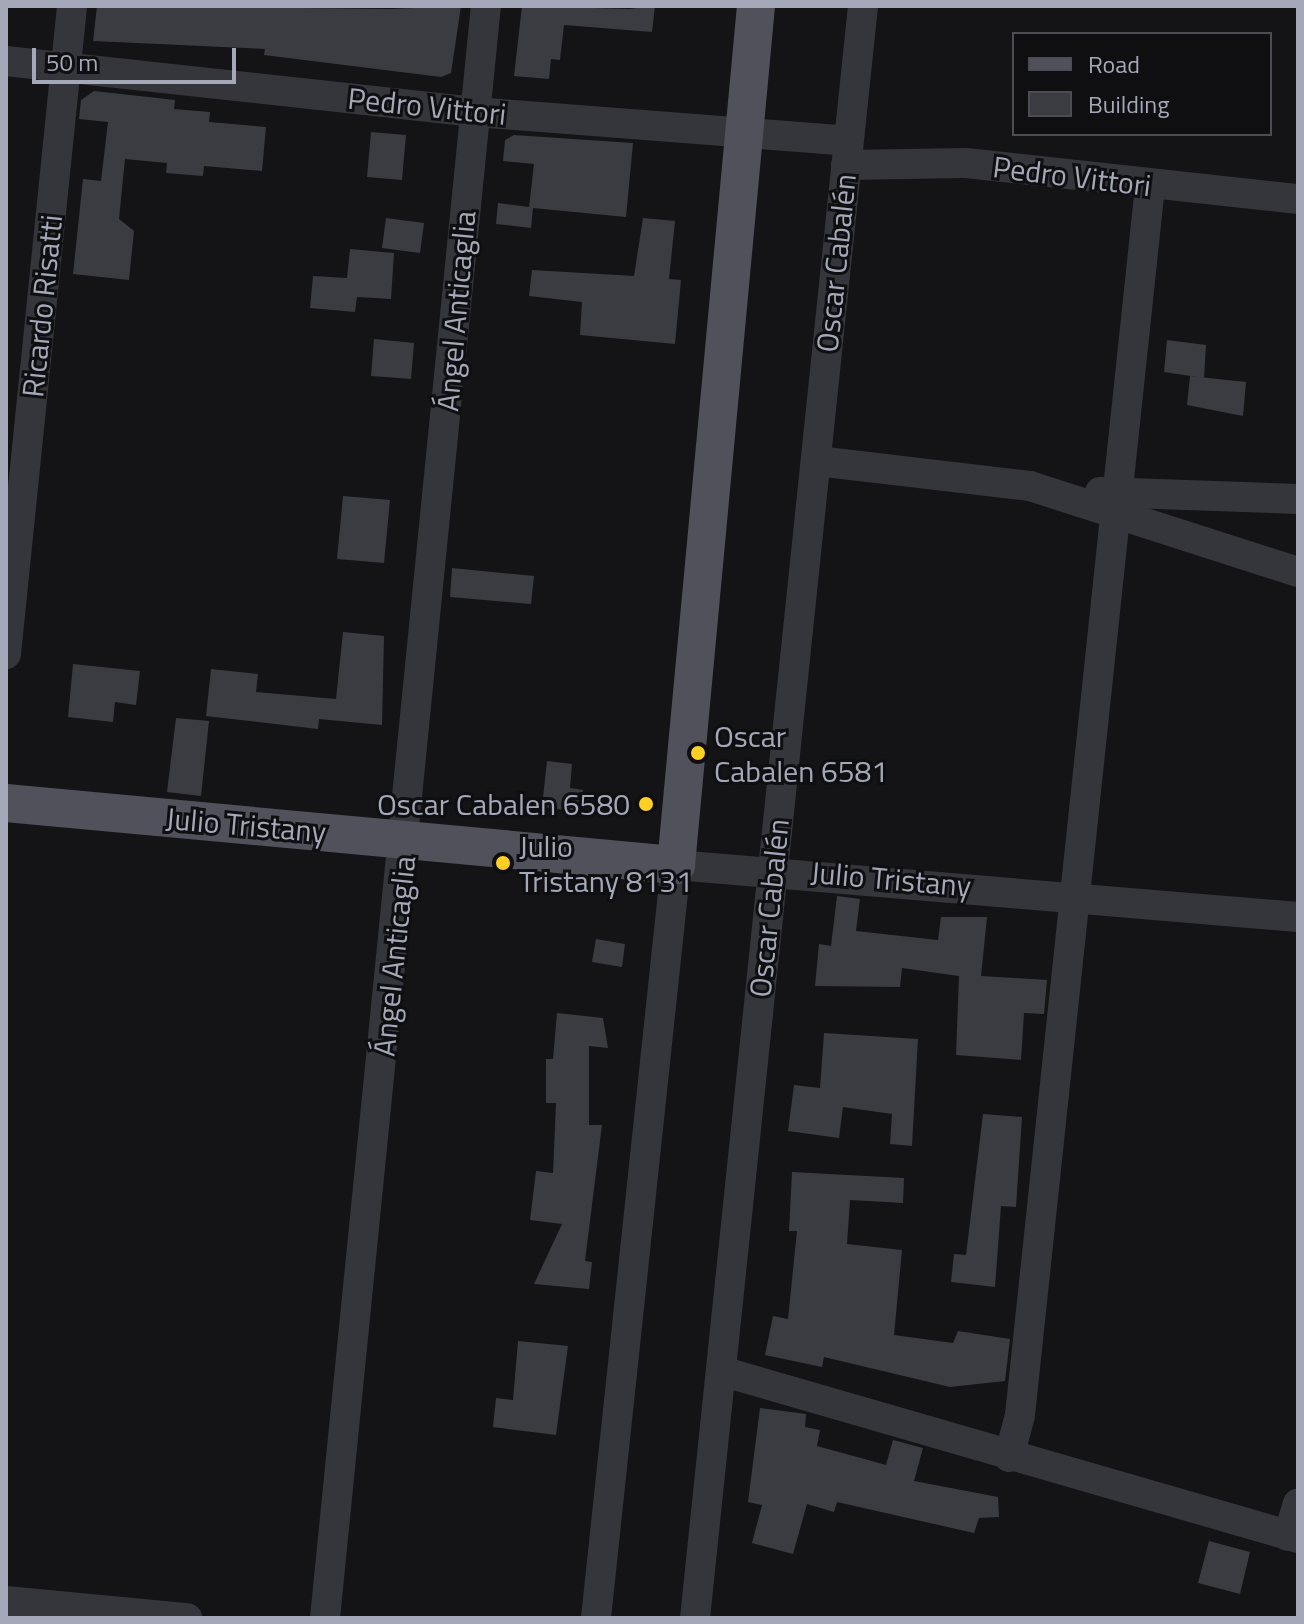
<!DOCTYPE html>
<html>
<head>
<meta charset="utf-8">
<style>
  body { margin:0 }
  #map { position:relative; width:1304px; height:1624px; overflow:hidden; background:#141416; font-family:"Titillium Web",sans-serif }
  div>[style] { position:absolute }
  [style*='--x'] { left:calc(var(--x)*1px); top:calc(var(--y)*1px); width:calc(var(--w)*1px); rotate:calc(var(--a)*1deg) }
  .building>* { inset:0; background:#3b3c41 }
  .minor>* { height:30px; margin:-15px; padding:0 15px; transform-origin:15px; border-radius:15px; background:#35353c }
  .major>* { height:38px; margin:-19px; padding:0 19px; transform-origin:19px; border-radius:19px; background:#50515b }
  .dots>* { width:22px; height:22px; translate:-50% -50%; box-sizing:border-box; border:4px solid #0f0f11; border-radius:50% }
  span { translate:-50% -50%; white-space:nowrap; text-align:center; line-height:1.15; -webkit-text-stroke:6px #0f0f11; paint-order:stroke }
  .street-label { font-size:30px; color:#a4a8b8 }
  .poi-label { font-size:30px; color:#a4a8b8 }
  .left { translate:0 -50%; text-align:left }
  .right { translate:-100% -50%; text-align:right }
  .frame { position:absolute; inset:0; border:8px solid #a4a8b8; pointer-events:none }
  .legend { position:absolute; left:1012px; top:32px; width:260px; height:104px; box-sizing:border-box; background:#0f0f11; border:2px solid #4b4c54; margin:0; padding:10px 14px; list-style:none; font-size:24px; color:#a4a8b8 }
  .legend li { display:flex; align-items:center; gap:16px; height:40px }
  .legend b { width:40px; border:2px solid #4b4c54 }
  .scale { position:absolute; left:32px; top:48px; width:204px; height:36px; box-sizing:border-box; border:4px solid #a4a8b8; border-top:0; padding-left:10px; font-size:24px; line-height:28px; white-space:nowrap; color:#a4a8b8; -webkit-text-stroke:6px #0f0f11; paint-order:stroke }
</style>
</head>
<body>
<div id="map">
  <div class="building">
    <div style="clip-path:polygon(97px 6px,391px 9px,461px 6px,451px 73px,441px 77px,264px 55px,265px 49px,93px 41px)"></div>
    <div style="clip-path:polygon(522px 6px,629px 9px,655px 6px,652px 32px,564px 25px,560px 60px,551px 59px,549px 79px,514px 76px)"></div>
    <div style="clip-path:polygon(94px 91px,175px 100px,174px 109px,210px 112px,209px 122px,266px 127px,262px 171px,204px 166px,203px 176px,166px 173px,167px 163px,125px 159px,119px 219px,134px 231px,129px 280px,73px 274px,83px 179px,101px 181px,108px 122px,79px 119px,81px 100px)"></div>
    <div style="clip-path:polygon(371px 132px,406px 135px,402px 180px,367px 177px)"></div>
    <div style="clip-path:polygon(514px 135px,633px 143px,626px 217px,533px 208px,531px 228px,496px 224px,498px 203px,529px 207px,534px 164px,503px 161px,505px 140px)"></div>
    <div style="clip-path:polygon(386px 218px,424px 223px,420px 253px,382px 248px)"></div>
    <div style="clip-path:polygon(643px 218px,675px 221px,669px 279px,681px 280px,675px 344px,580px 335px,582px 302px,529px 296px,532px 270px,634px 276px)"></div>
    <div style="clip-path:polygon(350px 249px,394px 253px,391px 299px,357px 297px,355px 312px,310px 308px,313px 276px,347px 278px)"></div>
    <div style="clip-path:polygon(374px 339px,414px 343px,411px 379px,371px 376px)"></div>
    <div style="clip-path:polygon(1167px 340px,1206px 345px,1204px 378px,1164px 372px)"></div>
    <div style="clip-path:polygon(1190px 376px,1246px 382px,1243px 416px,1187px 405px)"></div>
    <div style="clip-path:polygon(343px 496px,390px 500px,384px 563px,337px 559px)"></div>
    <div style="clip-path:polygon(452px 568px,534px 576px,531px 604px,450px 597px)"></div>
    <div style="clip-path:polygon(343px 632px,384px 636px,382px 725px,319px 719px,318px 729px,206px 716px,211px 669px,258px 674px,256px 692px,336px 699px)"></div>
    <div style="clip-path:polygon(73px 664px,140px 671px,136px 705px,115px 702px,113px 722px,68px 717px)"></div>
    <div style="clip-path:polygon(176px 718px,209px 721px,201px 796px,167px 792px)"></div>
    <div style="clip-path:polygon(547px 761px,572px 764px,570px 788px,583px 790px,581px 812px,542px 807px)"></div>
    <div style="clip-path:polygon(837px 896px,860px 899px,856px 931px,938px 940px,941px 917px,987px 917px,981px 976px,1047px 980px,1044px 1014px,1024px 1013px,1021px 1060px,956px 1055px,959px 976px,902px 968px,900px 987px,815px 986px,819px 944px,831px 946px)"></div>
    <div style="clip-path:polygon(596px 939px,625px 944px,622px 967px,592px 962px)"></div>
    <div style="clip-path:polygon(557px 1013px,603px 1018px,608px 1048px,589px 1046px,589px 1125px,602px 1125px,585px 1261px,592px 1262px,589px 1289px,534px 1284px,562px 1224px,530px 1220px,536px 1171px,553px 1173px,556px 1103px,546px 1103px,546px 1059px,553px 1059px)"></div>
    <div style="clip-path:polygon(824px 1033px,918px 1039px,912px 1146px,890px 1144px,892px 1114px,843px 1107px,839px 1138px,788px 1131px,794px 1085px,820px 1088px)"></div>
    <div style="clip-path:polygon(983px 1114px,1022px 1117px,1016px 1207px,1001px 1206px,995px 1287px,951px 1282px,954px 1254px,966px 1255px)"></div>
    <div style="clip-path:polygon(792px 1172px,904px 1178px,903px 1203px,850px 1200px,847px 1244px,902px 1250px,894px 1335px,953px 1343px,958px 1331px,1010px 1339px,1005px 1381px,950px 1387px,824px 1357px,822px 1367px,765px 1355px,773px 1316px,788px 1319px,797px 1231px,789px 1231px)"></div>
    <div style="clip-path:polygon(518px 1341px,568px 1346px,556px 1435px,493px 1427px,496px 1398px,513px 1400px)"></div>
    <div style="clip-path:polygon(760px 1408px,806px 1414px,805px 1427px,820px 1430px,817px 1446px,886px 1465px,893px 1440px,923px 1448px,914px 1481px,998px 1497px,999px 1517px,979px 1518px,974px 1533px,837px 1502px,834px 1512px,807px 1504px,793px 1554px,752px 1543px,762px 1505px,748px 1502px)"></div>
    <div style="clip-path:polygon(1209px 1541px,1250px 1552px,1240px 1594px,1198px 1583px)"></div>
  </div>
  <div class="minor">
    <div style="--x:6;--y:61;--w:472;--a:6.2"></div>
    <div style="--x:475;--y:112;--w:374;--a:4.4"></div>
    <div style="--x:846;--y:165;--w:120;--a:-1"></div>
    <div style="--x:966;--y:163;--w:334;--a:6.2"></div>
    <div style="--x:817;--y:461;--w:214;--a:6.7"></div>
    <div style="--x:1030;--y:486;--w:281;--a:17.8"></div>
    <div style="--x:1100;--y:492;--w:198;--a:2"></div>
    <div style="--x:6;--y:654;--w:651;--a:-84.18"></div>
    <div style="--x:721;--y:1371;--w:601;--a:16.14"></div>
    <div style="--x:1009;--y:1457;--w:43;--a:-75.3"></div>
    <div style="--x:1020;--y:1415;--w:1236;--a:-83.96"></div>
    <div style="--x:1288;--y:1536;--w:34;--a:-73"></div>
    <div style="--x:6;--y:1601;--w:182;--a:5.4"></div>
    <div style="--x:325;--y:1618;--w:1620;--a:-84.3"></div>
    <div style="--x:596;--y:1618;--w:757;--a:-83.94"></div>
    <div style="--x:676;--y:865;--w:624;--a:4.78"></div>
    <div style="--x:695;--y:1618;--w:1621;--a:-84.05"></div>
  </div>
  <div class="major">
    <div style="--x:6;--y:803;--w:673;--a:5.29"></div>
    <div style="--x:676;--y:865;--w:863;--a:-84.68"></div>
  </div>
  <div class="dots">
    <div style="left:698px;top:753px;background:#ffcf23"></div>
    <div style="left:646px;top:804px;background:#ffcf23"></div>
    <div style="left:503px;top:863px;background:#ffcf23"></div>
  </div>
  <div class="street-label">
    <span style="left:427px;top:106px;rotate:6deg">Pedro Vittori</span>
    <span style="left:1072px;top:176px;rotate:7deg">Pedro Vittori</span>
    <span style="left:836px;top:263px;rotate:-84deg">Oscar Cabalén</span>
    <span style="left:42px;top:306px;rotate:-84deg">Ricardo Risatti</span>
    <span style="left:456px;top:311px;rotate:-85deg">Ángel Anticaglia</span>
    <span style="left:246px;top:825px;rotate:5deg">Julio Tristany</span>
    <span style="left:891px;top:879px;rotate:5deg">Julio Tristany</span>
    <span style="left:769px;top:908px;rotate:-84deg">Oscar Cabalén</span>
    <span style="left:394px;top:956px;rotate:-84deg">Ángel Anticaglia</span>
  </div>
  <div class="poi-label">
    <span class="left" style="left:714px;top:753px">Oscar<br>Cabalen 6581</span>
    <span class="right" style="left:630px;top:804px">Oscar Cabalen 6580</span>
    <span class="left" style="left:519px;top:863px">Julio<br>Tristany 8131</span>
  </div>
  <div class="frame"></div>
  <ul class="legend">
  <li><b style="height:10px;background:#50515b"></b>Road</li>
  <li><b style="height:22px;background:#3b3c41"></b>Building</li>
  </ul>
  <div class="scale">50 m</div>
</div>
</body>
</html>
